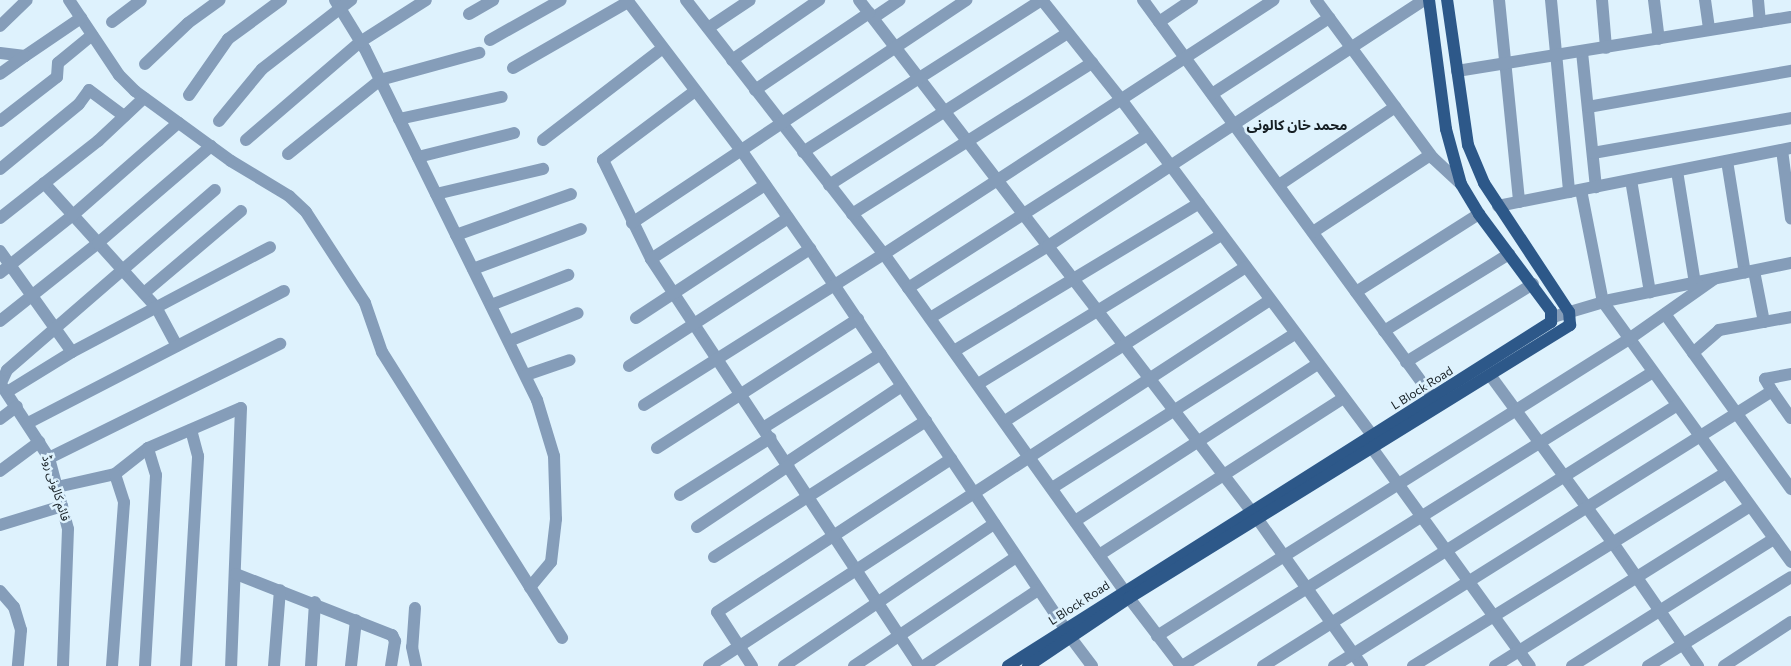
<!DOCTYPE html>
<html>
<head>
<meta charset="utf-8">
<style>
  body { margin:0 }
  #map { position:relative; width:1791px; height:666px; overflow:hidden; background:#def2fd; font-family:Commissioner,"Noto Sans Arabic",sans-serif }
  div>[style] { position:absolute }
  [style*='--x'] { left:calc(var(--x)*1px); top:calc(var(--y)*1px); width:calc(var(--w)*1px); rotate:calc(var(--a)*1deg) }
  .minor>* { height:12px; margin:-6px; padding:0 6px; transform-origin:6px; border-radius:6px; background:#859db9 }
  .major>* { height:12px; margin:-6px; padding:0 6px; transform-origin:6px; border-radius:6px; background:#2d5889 }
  span { translate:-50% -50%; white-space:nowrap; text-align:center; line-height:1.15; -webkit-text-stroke:5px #def2fd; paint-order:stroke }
  .street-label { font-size:12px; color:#161f24 }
  .neighbourhood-label { font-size:14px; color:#161f24; font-weight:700 }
</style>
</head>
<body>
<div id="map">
  <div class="minor">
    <div style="--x:69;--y:0;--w:90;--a:56.3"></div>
    <div style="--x:119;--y:75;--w:23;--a:45"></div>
    <div style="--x:135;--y:91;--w:119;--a:36.1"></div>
    <div style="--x:231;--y:161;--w:68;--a:31.1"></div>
    <div style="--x:289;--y:196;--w:23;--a:43"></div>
    <div style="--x:306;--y:212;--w:108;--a:57"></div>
    <div style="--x:365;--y:303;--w:52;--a:70.9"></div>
    <div style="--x:382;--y:352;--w:338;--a:57.8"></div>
    <div style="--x:335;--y:0;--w:57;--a:58.5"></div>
    <div style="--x:365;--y:49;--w:391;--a:63.9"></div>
    <div style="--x:537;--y:400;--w:59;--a:73.1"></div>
    <div style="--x:554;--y:456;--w:63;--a:88.2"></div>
    <div style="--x:556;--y:519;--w:43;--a:96.6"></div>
    <div style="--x:551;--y:562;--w:33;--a:130"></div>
    <div style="--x:627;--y:0;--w:188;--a:52.8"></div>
    <div style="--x:741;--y:150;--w:121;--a:55.1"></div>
    <div style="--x:810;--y:249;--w:458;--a:56.1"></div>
    <div style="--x:686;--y:0;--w:322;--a:52.1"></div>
    <div style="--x:884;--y:254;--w:422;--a:54.5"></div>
    <div style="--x:1129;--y:598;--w:86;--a:52.6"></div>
    <div style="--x:859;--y:0;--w:645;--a:52.49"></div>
    <div style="--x:1042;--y:0;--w:125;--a:51.5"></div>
    <div style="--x:1120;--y:98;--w:421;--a:53.2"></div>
    <div style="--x:1143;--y:0;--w:492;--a:53.9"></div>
    <div style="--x:1316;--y:0;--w:197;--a:53.5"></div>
    <div style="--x:1433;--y:158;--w:38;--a:43"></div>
    <div style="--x:1499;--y:0;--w:203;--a:84.3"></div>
    <div style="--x:1551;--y:0;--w:193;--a:84.6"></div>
    <div style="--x:1602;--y:0;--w:48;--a:85.2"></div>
    <div style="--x:1654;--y:0;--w:39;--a:83"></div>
    <div style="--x:1705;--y:0;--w:30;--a:82"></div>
    <div style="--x:1758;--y:0;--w:22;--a:85"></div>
    <div style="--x:469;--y:14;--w:28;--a:-30"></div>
    <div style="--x:873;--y:18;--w:32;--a:-34"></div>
    <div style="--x:112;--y:22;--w:36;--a:-37"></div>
    <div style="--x:1159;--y:22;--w:40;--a:-34"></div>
    <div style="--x:0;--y:26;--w:37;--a:-44"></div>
    <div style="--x:708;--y:28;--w:50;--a:-33.7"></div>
    <div style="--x:490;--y:40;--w:81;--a:-29.4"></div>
    <div style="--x:1582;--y:52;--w:136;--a:84.1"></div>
    <div style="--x:0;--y:53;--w:25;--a:7"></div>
    <div style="--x:25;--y:56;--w:68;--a:-34.2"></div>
    <div style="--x:732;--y:60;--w:106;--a:-34.6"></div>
    <div style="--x:145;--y:64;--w:59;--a:-43.6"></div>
    <div style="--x:188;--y:23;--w:39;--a:-36"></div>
    <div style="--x:513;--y:68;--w:133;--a:-29.9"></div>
    <div style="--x:1457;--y:71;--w:338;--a:-9.2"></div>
    <div style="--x:0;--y:74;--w:31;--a:-36"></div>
    <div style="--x:755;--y:90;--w:138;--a:-34"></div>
    <div style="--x:695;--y:91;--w:115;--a:143.1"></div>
    <div style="--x:603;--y:160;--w:110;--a:64.1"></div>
    <div style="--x:651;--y:259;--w:487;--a:56.6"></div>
    <div style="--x:1212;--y:94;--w:140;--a:-33"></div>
    <div style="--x:189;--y:95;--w:68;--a:-55.1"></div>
    <div style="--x:228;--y:39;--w:66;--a:-36.3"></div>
    <div style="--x:1588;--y:107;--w:206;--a:-10.1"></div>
    <div style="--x:399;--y:119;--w:105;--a:-12.1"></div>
    <div style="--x:0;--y:121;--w:72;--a:-37.7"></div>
    <div style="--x:57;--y:77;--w:14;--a:-86"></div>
    <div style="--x:58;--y:63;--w:44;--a:-39.5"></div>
    <div style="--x:219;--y:121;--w:67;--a:-50.4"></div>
    <div style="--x:262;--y:69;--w:113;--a:-37.8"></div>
    <div style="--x:246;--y:140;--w:150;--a:-40.7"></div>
    <div style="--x:360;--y:42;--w:78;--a:-32.5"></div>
    <div style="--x:543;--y:140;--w:151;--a:-37.5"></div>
    <div style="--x:1782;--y:150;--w:69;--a:82.5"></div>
    <div style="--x:803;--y:152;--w:283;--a:-32.5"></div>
    <div style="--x:1593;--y:153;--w:201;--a:-10"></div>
    <div style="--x:288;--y:154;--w:118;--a:-38.8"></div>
    <div style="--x:380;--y:80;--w:103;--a:-15.3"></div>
    <div style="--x:418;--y:157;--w:99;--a:-14"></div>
    <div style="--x:1727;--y:161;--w:113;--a:80.9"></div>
    <div style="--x:0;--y:169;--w:102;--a:-39.4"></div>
    <div style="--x:79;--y:104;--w:17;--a:-54"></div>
    <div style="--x:89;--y:90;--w:44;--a:36.6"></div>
    <div style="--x:1677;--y:171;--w:113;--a:80.9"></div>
    <div style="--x:1631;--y:180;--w:114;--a:80.4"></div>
    <div style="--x:44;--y:183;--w:167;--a:47.9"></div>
    <div style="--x:156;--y:307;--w:44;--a:61.7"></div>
    <div style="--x:829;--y:185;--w:283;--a:-32.5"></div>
    <div style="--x:1279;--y:185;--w:140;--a:-33.9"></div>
    <div style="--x:1581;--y:190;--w:114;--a:78.9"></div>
    <div style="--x:1603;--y:302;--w:321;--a:54.1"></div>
    <div style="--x:436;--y:194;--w:110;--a:-13.2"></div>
    <div style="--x:1498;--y:206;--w:299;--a:-11.2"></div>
    <div style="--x:852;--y:214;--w:284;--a:-32.2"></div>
    <div style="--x:0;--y:218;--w:125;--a:-38.2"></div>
    <div style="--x:98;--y:141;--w:63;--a:-43.1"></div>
    <div style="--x:632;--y:223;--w:402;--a:-33.7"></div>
    <div style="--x:1313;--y:232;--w:140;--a:-33.3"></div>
    <div style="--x:456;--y:235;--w:122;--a:-19.6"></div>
    <div style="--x:0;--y:251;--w:124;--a:54.5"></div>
    <div style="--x:651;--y:259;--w:136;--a:-33"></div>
    <div style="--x:473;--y:269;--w:115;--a:-20.3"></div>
    <div style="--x:1754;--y:271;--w:52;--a:78.9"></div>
    <div style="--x:0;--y:273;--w:93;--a:-38.5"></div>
    <div style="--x:73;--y:215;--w:140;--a:-41.2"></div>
    <div style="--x:908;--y:288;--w:284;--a:-32.6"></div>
    <div style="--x:1356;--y:292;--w:146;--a:-32.4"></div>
    <div style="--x:144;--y:293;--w:127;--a:-40.2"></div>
    <div style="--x:491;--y:305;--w:83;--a:-21.3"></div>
    <div style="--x:1665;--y:314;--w:216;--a:54.2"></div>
    <div style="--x:1553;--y:317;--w:59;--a:-16.6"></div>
    <div style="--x:1610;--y:300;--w:185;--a:-11.6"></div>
    <div style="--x:636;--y:318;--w:182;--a:-33.3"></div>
    <div style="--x:930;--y:318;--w:138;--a:-31.4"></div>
    <div style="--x:1048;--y:246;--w:449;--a:-33.2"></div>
    <div style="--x:0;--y:321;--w:125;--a:-38.5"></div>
    <div style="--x:98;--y:243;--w:149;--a:-40.6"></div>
    <div style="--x:1384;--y:331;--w:147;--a:-31.6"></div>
    <div style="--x:509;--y:341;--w:74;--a:-22.1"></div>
    <div style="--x:954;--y:351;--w:286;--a:-31.1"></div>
    <div style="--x:1693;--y:353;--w:35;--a:-41"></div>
    <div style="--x:1719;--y:330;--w:73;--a:-10.2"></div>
    <div style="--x:1406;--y:362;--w:149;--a:-31.6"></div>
    <div style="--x:629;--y:366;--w:216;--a:-32.9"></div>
    <div style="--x:526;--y:375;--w:46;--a:-18.8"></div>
    <div style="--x:1490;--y:375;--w:208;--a:53.8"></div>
    <div style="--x:1613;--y:543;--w:150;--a:55.4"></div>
    <div style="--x:0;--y:383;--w:90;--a:56.8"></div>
    <div style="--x:49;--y:458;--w:73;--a:75"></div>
    <div style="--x:68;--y:529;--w:137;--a:92.1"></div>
    <div style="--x:1;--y:383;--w:14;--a:-65"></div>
    <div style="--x:7;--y:370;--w:275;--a:-40.9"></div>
    <div style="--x:978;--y:384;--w:285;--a:-31.5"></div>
    <div style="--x:1772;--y:391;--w:14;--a:-120"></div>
    <div style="--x:1765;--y:379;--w:26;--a:-11"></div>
    <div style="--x:7;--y:392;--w:76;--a:-31.6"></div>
    <div style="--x:72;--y:352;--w:224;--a:-27.9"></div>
    <div style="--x:644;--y:405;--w:284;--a:-32.2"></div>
    <div style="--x:884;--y:254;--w:465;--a:-33.1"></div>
    <div style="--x:0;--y:419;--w:21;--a:-37"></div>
    <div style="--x:1005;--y:421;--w:286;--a:-32.6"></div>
    <div style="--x:28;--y:423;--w:288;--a:-27.3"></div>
    <div style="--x:763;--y:428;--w:139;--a:-32.1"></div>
    <div style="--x:657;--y:448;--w:239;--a:-32.7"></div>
    <div style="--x:1372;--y:448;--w:269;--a:54.1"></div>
    <div style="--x:49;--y:458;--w:258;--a:-26.3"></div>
    <div style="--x:786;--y:463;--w:139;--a:-33.6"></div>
    <div style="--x:0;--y:471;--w:49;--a:-36.6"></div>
    <div style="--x:57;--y:487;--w:59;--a:-12.6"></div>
    <div style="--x:115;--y:474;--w:42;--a:-38.2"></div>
    <div style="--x:148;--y:448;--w:101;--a:-23.3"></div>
    <div style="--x:241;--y:408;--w:258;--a:92.2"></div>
    <div style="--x:1052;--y:488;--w:288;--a:-32.4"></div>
    <div style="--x:680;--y:495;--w:107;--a:-32.3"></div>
    <div style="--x:1075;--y:521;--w:289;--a:-32.9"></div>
    <div style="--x:1259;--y:521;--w:178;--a:54.6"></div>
    <div style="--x:0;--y:525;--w:65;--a:-17"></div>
    <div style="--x:697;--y:527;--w:110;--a:-33.8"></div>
    <div style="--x:1099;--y:555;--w:291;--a:-32.7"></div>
    <div style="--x:714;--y:557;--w:252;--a:-32.7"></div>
    <div style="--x:236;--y:574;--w:168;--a:21.4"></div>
    <div style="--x:392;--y:635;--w:7;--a:63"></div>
    <div style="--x:395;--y:641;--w:25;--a:99"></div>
    <div style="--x:0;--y:591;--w:21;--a:49"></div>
    <div style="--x:14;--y:607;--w:24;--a:73"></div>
    <div style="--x:21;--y:630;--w:36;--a:95"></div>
    <div style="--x:415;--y:608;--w:39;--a:94"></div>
    <div style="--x:412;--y:647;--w:19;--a:78"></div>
    <div style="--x:1157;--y:636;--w:558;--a:-32.18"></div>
    <div style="--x:1629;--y:339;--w:104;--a:-35.2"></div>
    <div style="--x:1071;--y:638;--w:35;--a:53"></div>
    <div style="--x:112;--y:666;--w:164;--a:-85.8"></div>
    <div style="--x:124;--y:502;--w:29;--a:-108"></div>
    <div style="--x:145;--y:666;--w:191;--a:-86.7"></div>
    <div style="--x:156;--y:475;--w:28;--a:-107"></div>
    <div style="--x:186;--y:666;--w:210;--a:-86.7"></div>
    <div style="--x:198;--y:456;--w:27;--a:-105"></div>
    <div style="--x:274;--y:666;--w:76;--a:-85.5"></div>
    <div style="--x:311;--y:666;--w:64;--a:-86.4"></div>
    <div style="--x:351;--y:666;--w:46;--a:-83.8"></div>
    <div style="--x:709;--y:666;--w:670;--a:-33.12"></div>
    <div style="--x:752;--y:666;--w:64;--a:-122.9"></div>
    <div style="--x:717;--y:612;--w:280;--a:-33.2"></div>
    <div style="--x:784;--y:666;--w:254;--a:-34.1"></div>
    <div style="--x:854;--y:666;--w:195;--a:-33.9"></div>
    <div style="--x:924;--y:666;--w:137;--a:-33.7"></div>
    <div style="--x:1182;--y:666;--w:555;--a:-31.97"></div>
    <div style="--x:1263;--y:666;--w:489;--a:-32.2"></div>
    <div style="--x:1334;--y:666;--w:517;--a:-32.12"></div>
    <div style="--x:1772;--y:391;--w:33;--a:55"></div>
    <div style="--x:1413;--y:666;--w:368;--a:-31.7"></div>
    <div style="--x:1495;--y:666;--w:301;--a:-32.1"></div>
    <div style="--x:1572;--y:666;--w:239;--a:-32.2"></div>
    <div style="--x:1648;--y:666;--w:168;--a:-31.9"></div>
    <div style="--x:1724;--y:666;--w:80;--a:-33.3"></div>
  </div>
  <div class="major">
    <div style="--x:1008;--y:666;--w:643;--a:-32.35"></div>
    <div style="--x:1551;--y:322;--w:11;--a:-90"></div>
    <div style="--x:1551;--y:311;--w:121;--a:-126.6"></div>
    <div style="--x:1479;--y:214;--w:35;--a:-121"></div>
    <div style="--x:1461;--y:184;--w:57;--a:-105.3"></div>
    <div style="--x:1446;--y:129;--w:130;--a:-97.5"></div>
    <div style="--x:1028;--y:666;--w:122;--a:-34"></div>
    <div style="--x:1129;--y:598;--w:519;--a:-31.76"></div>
    <div style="--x:1570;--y:325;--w:13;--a:-94"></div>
    <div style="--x:1569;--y:312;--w:154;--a:-123.4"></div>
    <div style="--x:1484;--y:183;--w:41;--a:-112.8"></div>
    <div style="--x:1468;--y:145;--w:147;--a:-98.2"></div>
  </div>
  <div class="street-label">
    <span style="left:1422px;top:388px;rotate:-32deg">L Block Road</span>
    <span style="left:56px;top:488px;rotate:73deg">قائم کالونی روڈ</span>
    <span style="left:1079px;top:603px;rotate:-33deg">L Block Road</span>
  </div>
  <div class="neighbourhood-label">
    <span style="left:1297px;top:125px">محمد خان کالونی</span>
  </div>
</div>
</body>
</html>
